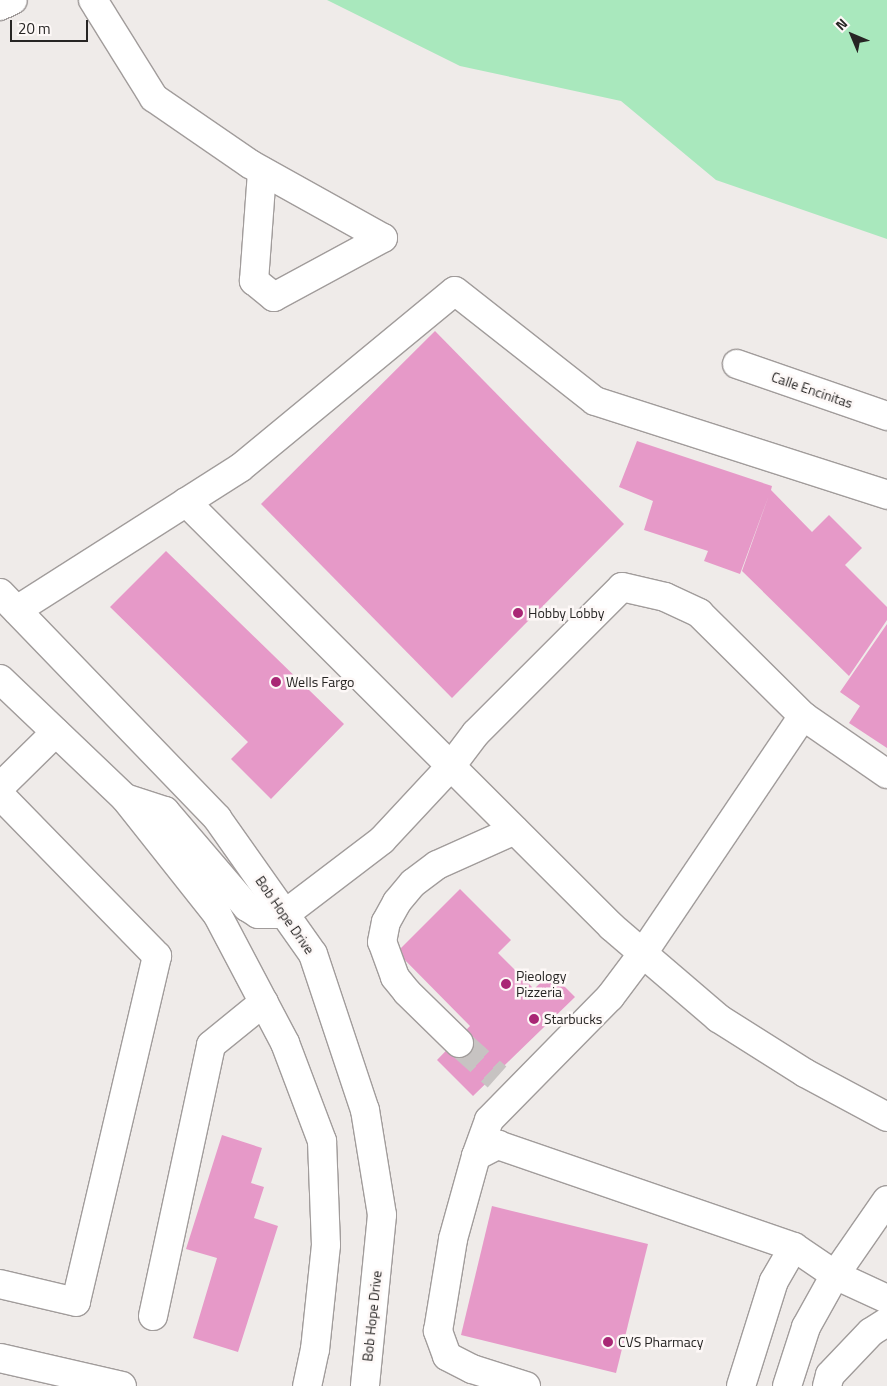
<!DOCTYPE html>
<html>
<head>
<meta charset="utf-8">
<style>
  body { margin:0 }
  #map { position:relative; width:887px; height:1386px; overflow:hidden; background:#efebe9; font-family:"Titillium Web",sans-serif }
  div>[style] { position:absolute }
  [style*='--x'] { left:calc(var(--x)*1px); top:calc(var(--y)*1px); width:calc(var(--w)*1px); rotate:calc(var(--a)*1deg) }
  .green>* { inset:0; background:#a9e8bd }
  .building>* { inset:0; background:#e699c8 }
  .minor-tunnel>* { height:28px; margin-top:-14px; transform-origin:0; background:repeating-linear-gradient(90deg,#c7c3c2 0 28px,transparent 0 42px) }
  .roads { filter:drop-shadow(1px 0 #a19c9b) drop-shadow(-1px 0 #a19c9b) drop-shadow(0 1px #a19c9b) drop-shadow(0 -1px #a19c9b) }
  .minor>* { height:28px; margin:-14px; padding:0 14px; transform-origin:14px; border-radius:14px; background:#fff }
  .major>* { height:28px; margin:-14px; padding:0 14px; transform-origin:14px; border-radius:14px; background:#fff }
  .dots>* { width:14px; height:14px; translate:-50% -50%; box-sizing:border-box; border:2px solid #fdf8f7; border-radius:50% }
  span { translate:-50% -50%; white-space:nowrap; text-align:center; line-height:1.15; -webkit-text-stroke:5px #fdf8f7; paint-order:stroke }
  .street-label { font-size:14px; color:#272524 }
  .poi-label { font-size:14px; color:#272524 }
  .left { translate:0 -50%; text-align:left }
  .north { position:absolute; left:827px; top:10px; width:50px; height:50px; -webkit-text-stroke:4px #fdf8f7; paint-order:stroke; rotate:315deg; font-size:14px; font-weight:700; line-height:20px; text-align:center; color:#272524 }
  .north::after { content:''; display:block; margin:auto; width:18px; height:22px; background:#272524; clip-path:polygon(50% 0,100% 100%,50% 72%,0 100%) }
  .scale { position:absolute; left:10px; top:20px; width:78px; height:22px; box-sizing:border-box; border:2px solid #272524; border-top:0; padding-left:6px; font-size:15px; line-height:18px; white-space:nowrap; color:#272524; -webkit-text-stroke:4px #fdf8f7; paint-order:stroke }
</style>
</head>
<body>
<div id="map">
  <div class="green">
    <div style="clip-path:polygon(327px 0,887px 0,887px 239px,716px 180px,621px 101px,460px 66px)"></div>
  </div>
  <div class="building">
    <div style="clip-path:polygon(435px 331px,624px 524px,452px 698px,261px 504px)"></div>
    <div style="clip-path:polygon(637px 441px,772px 486px,771px 490px,812px 532px,829px 515px,862px 548px,845px 565px,887px 607px,887px 620px,849px 676px,742px 571px,769px 495px,740px 574px,704px 561px,708px 551px,644px 530px,653px 501px,619px 487px)"></div>
    <div style="clip-path:polygon(166px 551px,344px 724px,271px 799px,231px 759px,248px 742px,110px 607px)"></div>
    <div style="clip-path:polygon(887px 624px,887px 748px,849px 723px,860px 706px,840px 692px)"></div>
    <div style="clip-path:polygon(460px 889px,511px 940px,498px 953px,534px 989px,551px 973px,575px 997px,473px 1096px,437px 1060px,470px 1026px,397px 952px)"></div>
    <div style="clip-path:polygon(222px 1135px,262px 1148px,251px 1183px,264px 1187px,254px 1218px,278px 1226px,238px 1352px,193px 1338px,217px 1258px,186px 1249px)"></div>
    <div style="clip-path:polygon(492px 1206px,648px 1244px,616px 1373px,461px 1335px)"></div>
  </div>
  <div class="minor-tunnel">
    <div style="--x:459;--y:1043;--w:51;--a:41.8"></div>
  </div>
  <div class="roads">
    <div class="minor">
      <div style="--x:93;--y:0;--w:115;--a:58.1"></div>
      <div style="--x:154;--y:98;--w:116;--a:34.5"></div>
      <div style="--x:250;--y:164;--w:152;--a:29.1"></div>
      <div style="--x:383;--y:238;--w:124;--a:151.6"></div>
      <div style="--x:274;--y:297;--w:26;--a:-141"></div>
      <div style="--x:254;--y:281;--w:110;--a:-85.8"></div>
      <div style="--x:0;--y:6;--w:14;--a:-25"></div>
      <div style="--x:737;--y:364;--w:159;--a:19.1"></div>
      <div style="--x:186;--y:502;--w:602;--a:44.93"></div>
      <div style="--x:612;--y:927;--w:140;--a:40.6"></div>
      <div style="--x:718;--y:1018;--w:103;--a:32.3"></div>
      <div style="--x:805;--y:1073;--w:93;--a:28.2"></div>
      <div style="--x:17;--y:610;--w:264;--a:-32.5"></div>
      <div style="--x:240;--y:468;--w:278;--a:-39.5"></div>
      <div style="--x:455;--y:291;--w:178;--a:38.2"></div>
      <div style="--x:595;--y:401;--w:307;--a:17.8"></div>
      <div style="--x:0;--y:787;--w:78;--a:-44.5"></div>
      <div style="--x:0;--y:795;--w:225;--a:45.7"></div>
      <div style="--x:157;--y:956;--w:355;--a:103.2"></div>
      <div style="--x:76;--y:1302;--w:78;--a:-166.7"></div>
      <div style="--x:285;--y:914;--w:122;--a:-37.3"></div>
      <div style="--x:382;--y:840;--w:101;--a:-47"></div>
      <div style="--x:451;--y:766;--w:41;--a:-52.9"></div>
      <div style="--x:476;--y:733;--w:206;--a:-45"></div>
      <div style="--x:622;--y:587;--w:44;--a:13.1"></div>
      <div style="--x:665;--y:597;--w:38;--a:25"></div>
      <div style="--x:699;--y:613;--w:146;--a:44.7"></div>
      <div style="--x:803;--y:716;--w:102;--a:34.6"></div>
      <div style="--x:459;--y:1043;--w:73;--a:-135.6"></div>
      <div style="--x:407;--y:992;--w:19;--a:-129"></div>
      <div style="--x:395;--y:977;--w:37;--a:-110"></div>
      <div style="--x:382;--y:942;--w:20;--a:-79"></div>
      <div style="--x:386;--y:922;--w:23;--a:-61"></div>
      <div style="--x:397;--y:902;--w:25;--a:-50"></div>
      <div style="--x:413;--y:883;--w:30;--a:-37"></div>
      <div style="--x:437;--y:865;--w:85;--a:-24.2"></div>
      <div style="--x:476;--y:1156;--w:38;--a:-70"></div>
      <div style="--x:489;--y:1120;--w:173;--a:-45.5"></div>
      <div style="--x:610;--y:997;--w:55;--a:-53.1"></div>
      <div style="--x:643;--y:953;--w:286;--a:-56"></div>
      <div style="--x:153;--y:1316;--w:277;--a:-77.9"></div>
      <div style="--x:211;--y:1045;--w:68;--a:-39.1"></div>
      <div style="--x:526;--y:1386;--w:57;--a:-162.5"></div>
      <div style="--x:472;--y:1369;--w:28;--a:-153"></div>
      <div style="--x:447;--y:1356;--w:27;--a:-110"></div>
      <div style="--x:438;--y:1331;--w:93;--a:-80.7"></div>
      <div style="--x:453;--y:1239;--w:86;--a:-74.5"></div>
      <div style="--x:476;--y:1156;--w:25;--a:-27"></div>
      <div style="--x:498;--y:1145;--w:313;--a:19"></div>
      <div style="--x:794;--y:1247;--w:50;--a:34.3"></div>
      <div style="--x:835;--y:1275;--w:57;--a:24.8"></div>
      <div style="--x:741;--y:1386;--w:110;--a:-72.6"></div>
      <div style="--x:774;--y:1281;--w:39;--a:-60"></div>
      <div style="--x:787;--y:1386;--w:62;--a:-72.1"></div>
      <div style="--x:806;--y:1327;--w:60;--a:-60.9"></div>
      <div style="--x:835;--y:1275;--w:91;--a:-55.3"></div>
      <div style="--x:827;--y:1386;--w:11;--a:-75"></div>
      <div style="--x:830;--y:1375;--w:59;--a:-46.4"></div>
      <div style="--x:871;--y:1332;--w:19;--a:-32"></div>
    </div>
    <div class="major">
      <div style="--x:0;--y:593;--w:313;--a:46"></div>
      <div style="--x:217;--y:818;--w:166;--a:54.8"></div>
      <div style="--x:313;--y:954;--w:164;--a:71.6"></div>
      <div style="--x:365;--y:1110;--w:106;--a:80.8"></div>
      <div style="--x:382;--y:1215;--w:172;--a:95.7"></div>
      <div style="--x:0;--y:679;--w:173;--a:43.6"></div>
      <div style="--x:125;--y:798;--w:148;--a:51.6"></div>
      <div style="--x:217;--y:914;--w:146;--a:62.2"></div>
      <div style="--x:285;--y:1043;--w:105;--a:69.3"></div>
      <div style="--x:322;--y:1141;--w:104;--a:87.8"></div>
      <div style="--x:326;--y:1245;--w:105;--a:96"></div>
      <div style="--x:315;--y:1349;--w:38;--a:102"></div>
      <div style="--x:125;--y:798;--w:42;--a:18"></div>
      <div style="--x:165;--y:811;--w:126;--a:49.5"></div>
      <div style="--x:247;--y:907;--w:13;--a:32"></div>
      <div style="--x:258;--y:914;--w:27;--a:0"></div>
      <div style="--x:0;--y:1358;--w:125;--a:12.9"></div>
    </div>
  </div>
  <div class="dots">
    <div style="left:518px;top:613px;background:#a92775"></div>
    <div style="left:276px;top:682px;background:#a92775"></div>
    <div style="left:506px;top:984px;background:#a92775"></div>
    <div style="left:534px;top:1019px;background:#a92775"></div>
    <div style="left:608px;top:1342px;background:#a92775"></div>
  </div>
  <div class="street-label">
    <span style="left:812px;top:390px;rotate:19deg">Calle Encinitas</span>
    <span style="left:285px;top:915px;rotate:55deg">Bob Hope Drive</span>
    <span style="left:372px;top:1316px;rotate:-84deg">Bob Hope Drive</span>
  </div>
  <div class="poi-label">
    <span class="left" style="left:528px;top:613px">Hobby Lobby</span>
    <span class="left" style="left:286px;top:682px">Wells Fargo</span>
    <span class="left" style="left:516px;top:984px">Pieology<br>Pizzeria</span>
    <span class="left" style="left:544px;top:1019px">Starbucks</span>
    <span class="left" style="left:618px;top:1342px">CVS Pharmacy</span>
  </div>
  <div class="north">N</div>
  <div class="scale">20 m</div>
</div>
</body>
</html>
